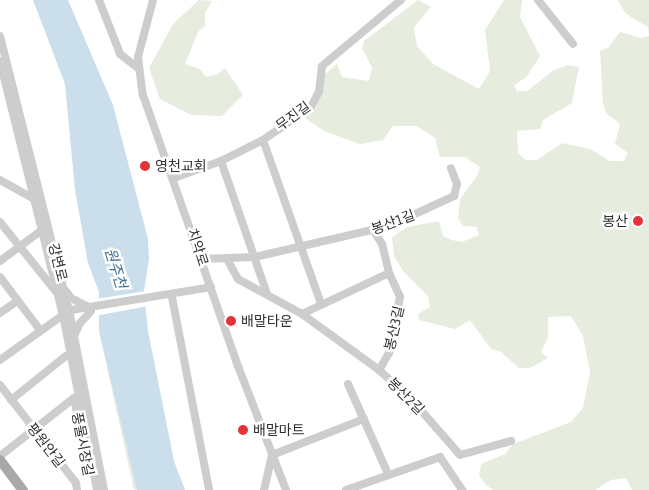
<!DOCTYPE html>
<html>
<head>
<meta charset="utf-8">
<style>
  body { margin:0 }
  #map { position:relative; width:649px; height:490px; overflow:hidden; background:#fff; font-family:"Asap Condensed","Noto Sans KR",sans-serif }
  div>[style] { position:absolute }
  [style*='--x'] { left:calc(var(--x)*1px); top:calc(var(--y)*1px); width:calc(var(--w)*1px); rotate:calc(var(--a)*1deg) }
  .green>* { inset:0; background:#e6edde }
  .water>* { inset:0; background:#cbdeec }
  .pier>* { inset:0; background:#fff }
  .minor>* { height:8px; margin:-4px; padding:0 4px; transform-origin:4px; border-radius:4px; background:#cdcdcd }
  .major>* { height:10px; margin:-5px; padding:0 5px; transform-origin:5px; border-radius:5px; background:#a8a8a8 }
  .dots>* { width:14px; height:14px; translate:-50% -50%; box-sizing:border-box; border:2px solid #fff; border-radius:50% }
  span { translate:-50% -50%; white-space:nowrap; text-align:center; line-height:1.15; -webkit-text-stroke:5px #fff; paint-order:stroke }
  .street-label { font-size:14px; color:#303030 }
  .poi-label { font-size:14px; color:#303030 }
  .left { translate:0 -50%; text-align:left }
  .right { translate:-100% -50%; text-align:right }
  .water-label { font-size:15px; color:#3d6f93; font-style:italic }
</style>
</head>
<body>
<div id="map">
  <div class="green">
    <div style="clip-path:polygon(199px 0,212px 1px,205px 13px,205px 26px,198px 32px,185px 64px,200px 69px,206px 77px,218px 74px,225px 68px,243px 95px,222px 116px,191px 115px,160px 99px,149px 68px,173px 24px)"></div>
    <div style="clip-path:polygon(418px 0,431px 7px,414px 27px,417px 46px,433px 64px,479px 89px,490px 71px,485px 30px,504px 0,522px 0,520px 17px,540px 56px,527px 76px,514px 86px,517px 91px,527px 91px,554px 70px,568px 65px,579px 67px,572px 103px,543px 120px,540px 129px,517px 131px,518px 153px,525px 160px,537px 160px,562px 143px,590px 149px,610px 161px,624px 161px,628px 153px,615px 144px,620px 124px,606px 113px,603px 103px,600px 51px,608px 48px,620px 32px,641px 38px,649px 36px,648px 27px,626px 14px,618px 0,649px 0,649px 490px,632px 490px,626px 478px,611px 480px,595px 490px,493px 490px,486px 485px,479px 476px,481px 464px,505px 454px,513px 444px,571px 422px,583px 408px,590px 372px,583px 336px,571px 316px,548px 317px,548px 338px,541px 352px,548px 358px,530px 368px,519px 368px,501px 352px,491px 349px,470px 320px,455px 329px,419px 320px,418px 314px,430px 307px,428px 296px,403px 271px,394px 256px,392px 237px,407px 227px,439px 221px,443px 236px,452px 240px,462px 242px,479px 235px,477px 227px,463px 226px,458px 218px,460px 199px,477px 176px,480px 167px,465px 157px,440px 157px,435px 138px,417px 126px,393px 126px,383px 140px,360px 144px,324px 131px,305px 118px,313px 106px,317px 81px,337px 64px,342px 77px,369px 81px,372px 68px,362px 48px,364px 41px)"></div>
    <div style="clip-path:polygon(97px 322px,119px 407px,137px 490px,134px 490px)"></div>
  </div>
  <div class="water">
    <div style="clip-path:polygon(33px 0,68px 0,113px 105px,148px 239px,149px 259px,144px 291px,148px 331px,174px 461px,185px 490px,137px 490px,99px 331px,99px 292px,88px 263px,75px 190px,65px 84px)"></div>
  </div>
  <div class="pier">
    <div style="clip-path:polygon(146px 291px,148px 306px,95px 316px,96px 299px)"></div>
  </div>
  <div class="minor">
    <div style="--x:99;--y:0;--w:58;--a:68.7"></div>
    <div style="--x:120;--y:54;--w:23;--a:38"></div>
    <div style="--x:153;--y:0;--w:59;--a:104.7"></div>
    <div style="--x:138;--y:57;--w:38;--a:83"></div>
    <div style="--x:143;--y:95;--w:282;--a:70.7"></div>
    <div style="--x:236;--y:361;--w:138;--a:68.8"></div>
    <div style="--x:538;--y:0;--w:56;--a:51.5"></div>
    <div style="--x:0;--y:36;--w:283;--a:75.9"></div>
    <div style="--x:69;--y:310;--w:183;--a:79"></div>
    <div style="--x:0;--y:61;--w:262;--a:76.1"></div>
    <div style="--x:63;--y:315;--w:178;--a:79"></div>
    <div style="--x:263;--y:140;--w:174;--a:70.5"></div>
    <div style="--x:221;--y:161;--w:141;--a:70.9"></div>
    <div style="--x:174;--y:178;--w:50;--a:-19.9"></div>
    <div style="--x:221;--y:161;--w:47;--a:-26.6"></div>
    <div style="--x:263;--y:140;--w:58;--a:-34.5"></div>
    <div style="--x:311;--y:107;--w:18;--a:-63"></div>
    <div style="--x:319;--y:91;--w:25;--a:-83"></div>
    <div style="--x:322;--y:66;--w:103;--a:-39.9"></div>
    <div style="--x:0;--y:180;--w:39;--a:29"></div>
    <div style="--x:0;--y:222;--w:91;--a:51.2"></div>
    <div style="--x:373;--y:230;--w:17;--a:57"></div>
    <div style="--x:382;--y:244;--w:30;--a:76"></div>
    <div style="--x:389;--y:273;--w:26;--a:65"></div>
    <div style="--x:400;--y:297;--w:57;--a:101.1"></div>
    <div style="--x:389;--y:353;--w:20;--a:120"></div>
    <div style="--x:202;--y:259;--w:53;--a:-2.2"></div>
    <div style="--x:255;--y:257;--w:138;--a:-13"></div>
    <div style="--x:389;--y:226;--w:72;--a:-24.8"></div>
    <div style="--x:454;--y:196;--w:12;--a:-76"></div>
    <div style="--x:457;--y:184;--w:17;--a:-111"></div>
    <div style="--x:227;--y:259;--w:23;--a:61"></div>
    <div style="--x:238;--y:279;--w:73;--a:28.7"></div>
    <div style="--x:302;--y:314;--w:95;--a:36"></div>
    <div style="--x:379;--y:370;--w:43;--a:42.2"></div>
    <div style="--x:411;--y:399;--w:74;--a:48.8"></div>
    <div style="--x:460;--y:455;--w:53;--a:-15.4"></div>
    <div style="--x:0;--y:261;--w:52;--a:-36.4"></div>
    <div style="--x:0;--y:277;--w:66;--a:53"></div>
    <div style="--x:66;--y:291;--w:9;--a:54"></div>
    <div style="--x:71;--y:298;--w:20;--a:27"></div>
    <div style="--x:172;--y:297;--w:197;--a:79.1"></div>
    <div style="--x:65;--y:311;--w:148;--a:-9.3"></div>
    <div style="--x:0;--y:313;--w:21;--a:-35"></div>
    <div style="--x:302;--y:314;--w:96;--a:-25.2"></div>
    <div style="--x:75;--y:334;--w:12;--a:-66"></div>
    <div style="--x:80;--y:323;--w:16;--a:-47"></div>
    <div style="--x:0;--y:360;--w:77;--a:-35.5"></div>
    <div style="--x:348;--y:384;--w:98;--a:66"></div>
    <div style="--x:0;--y:385;--w:124;--a:52.2"></div>
    <div style="--x:76;--y:483;--w:7;--a:82"></div>
    <div style="--x:11;--y:400;--w:70;--a:-38.7"></div>
    <div style="--x:0;--y:456;--w:94;--a:-38.1"></div>
    <div style="--x:74;--y:398;--w:57;--a:78.9"></div>
    <div style="--x:264;--y:490;--w:36;--a:-77"></div>
    <div style="--x:272;--y:455;--w:99;--a:-21.4"></div>
    <div style="--x:346;--y:490;--w:100;--a:-19.3"></div>
    <div style="--x:440;--y:457;--w:40;--a:56"></div>
  </div>
  <div class="major">
    <div style="--x:0;--y:460;--w:38;--a:53"></div>
  </div>
  <div class="dots">
    <div style="left:145px;top:166px;background:#e6333a"></div>
    <div style="left:638px;top:221px;background:#e6333a"></div>
    <div style="left:231px;top:321px;background:#e6333a"></div>
    <div style="left:243px;top:430px;background:#e6333a"></div>
  </div>
  <div class="street-label">
    <span style="left:293px;top:116px;rotate:-36deg">무진길</span>
    <span style="left:393px;top:222px;rotate:-20deg">봉산1길</span>
    <span style="left:198px;top:247px;rotate:72deg">치악로</span>
    <span style="left:58px;top:262px;rotate:76deg">강변로</span>
    <span style="left:394px;top:328px;rotate:-77deg">봉산3길</span>
    <span style="left:406px;top:396px;rotate:45deg">봉산2길</span>
    <span style="left:83px;top:444px;rotate:79deg">풍물시장길</span>
    <span style="left:46px;top:445px;rotate:52deg">평원안길</span>
  </div>
  <div class="poi-label">
    <span class="left" style="left:155px;top:166px">영천교회</span>
    <span class="right" style="left:628px;top:221px">봉산</span>
    <span class="left" style="left:241px;top:321px">배말타운</span>
    <span class="left" style="left:253px;top:430px">배말마트</span>
  </div>
  <div class="water-label">
    <span style="left:116px;top:268px;rotate:73deg">원주천</span>
  </div>
</div>
</body>
</html>
